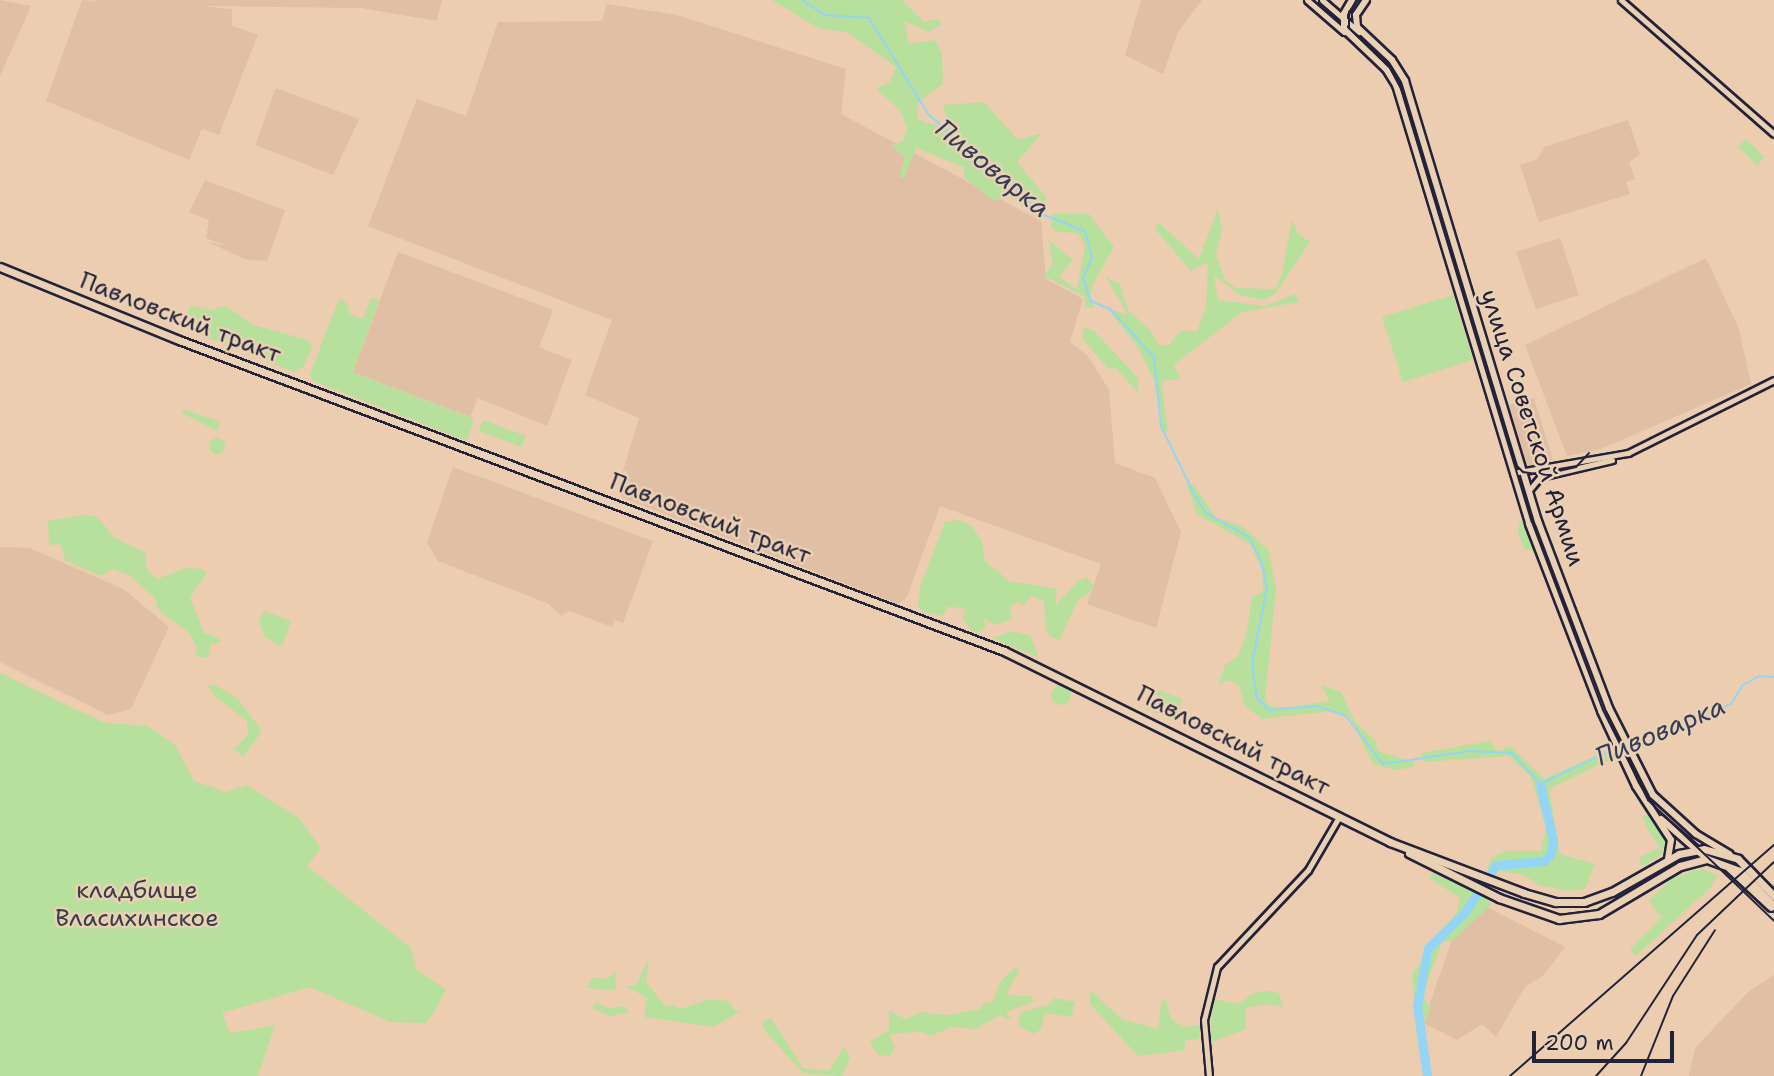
<!DOCTYPE html>
<html>
<head>
<meta charset="utf-8">
<style>
  body { margin:0 }
  #map { position:relative; width:1774px; height:1076px; overflow:hidden; background:#eccdaf; font-family:"Shantell Sans",sans-serif }
  div>[style] { position:absolute }
  [style*='--x'] { left:calc(var(--x)*1px); top:calc(var(--y)*1px); width:calc(var(--w)*1px); rotate:calc(var(--a)*1deg) }
  .built>* { inset:0; background:#e0bfa4 }
  .green>* { inset:0; background:#b7e09c }
  .round { border-radius:50% }
  .stream>* { height:2px; margin:-1px; padding:0 1px; transform-origin:1px; border-radius:1px; background:#94d5f6 }
  .river>* { height:9px; margin:-4.5px; padding:0 4.5px; transform-origin:4.5px; border-radius:4.5px; background:#94d5f6 }
  .roads { filter:drop-shadow(2px 0 #22223b) drop-shadow(-2px 0 #22223b) drop-shadow(0 2px #22223b) drop-shadow(0 -2px #22223b) }
  .tertiary>* { height:5px; margin:-2.5px; padding:0 2.5px; transform-origin:2.5px; border-radius:2.5px; background:#ebd1b3 }
  .secondary>* { height:6px; margin:-3px; padding:0 3px; transform-origin:3px; border-radius:3px; background:#ebd1b3 }
  .primary>* { height:7px; margin:-3.5px; padding:0 3.5px; transform-origin:3.5px; border-radius:3.5px; background:#ebd1b3 }
  .tram>* { height:2px; margin:-1px; padding:0 1px; transform-origin:1px; border-radius:1px; background:#22223b }
  .rail>* { height:2px; margin:-1px; padding:0 1px; transform-origin:1px; border-radius:1px; background:#22223b }
  span { translate:-50% -50%; white-space:nowrap; text-align:center; line-height:1.15; -webkit-text-stroke:5px #ebd1b3; paint-order:stroke }
  .street-label { font-size:24px; color:#22223b }
  .park-label { font-size:24px; color:#383e4a }
  .water-label { font-size:26px; color:#333d57; font-style:italic }
  .scale { position:absolute; left:1532px; top:1031px; width:142px; height:32px; box-sizing:border-box; border:4px solid #22223b; border-top:0; padding-left:9px; font-size:21px; line-height:24px; white-space:nowrap; color:#22223b; -webkit-text-stroke:5px #ebd1b3; paint-order:stroke }
</style>
</head>
<body>
<div id="map">
  <div class="built">
    <div style="clip-path:polygon(0 0,31px 6px,0 76px)"></div>
    <div style="clip-path:polygon(82px 0,97px 2px,93px 0,442px 0,437px 21px,361px 8px,200px 6px,232px 9px,232px 26px,258px 34px,219px 135px,202px 129px,189px 160px,46px 101px)"></div>
    <div style="clip-path:polygon(1141px 0,1202px 0,1178px 32px,1163px 74px,1125px 55px)"></div>
    <div style="clip-path:polygon(607px 4px,677px 15px,846px 69px,841px 114px,1041px 221px,1046px 279px,1083px 299px,1070px 342px,1087px 355px,1109px 390px,1115px 463px,1155px 478px,1181px 532px,1156px 628px,1087px 604px,1101px 564px,940px 506px,907px 597px,898px 604px,623px 498px,617px 490px,639px 418px,585px 395px,612px 320px,368px 226px,417px 99px,466px 116px,498px 22px,602px 21px)"></div>
    <div style="clip-path:polygon(276px 88px,359px 119px,333px 175px,255px 145px)"></div>
    <div style="clip-path:polygon(1628px 120px,1640px 154px,1629px 163px,1635px 179px,1626px 182px,1630px 194px,1539px 222px,1520px 165px,1538px 159px,1544px 147px)"></div>
    <div style="clip-path:polygon(205px 180px,285px 210px,267px 261px,244px 259px,208px 242px,228px 246px,206px 238px,209px 220px,189px 212px)"></div>
    <div style="clip-path:polygon(1560px 238px,1579px 295px,1536px 309px,1516px 252px)"></div>
    <div style="clip-path:polygon(398px 252px,553px 310px,539px 347px,572px 360px,547px 426px,478px 398px,470px 417px,353px 372px)"></div>
    <div style="clip-path:polygon(1706px 258px,1739px 329px,1751px 384px,1601px 449px,1567px 456px,1525px 345px)"></div>
    <div style="clip-path:polygon(1534px 398px,1553px 460px,1526px 467px,1508px 405px)"></div>
    <div style="clip-path:polygon(453px 467px,653px 541px,623px 623px,615px 620px,612px 627px,570px 611px,561px 616px,549px 604px,438px 561px,427px 542px)"></div>
    <div style="clip-path:polygon(0 547px,30px 548px,123px 589px,169px 627px,131px 709px,108px 715px,0 662px)"></div>
    <div style="clip-path:polygon(1485px 906px,1565px 947px,1544px 975px,1525px 987px,1496px 1037px,1482px 1024px,1457px 1040px,1423px 1023px,1455px 931px)"></div>
    <div style="clip-path:polygon(1774px 975px,1774px 1076px,1689px 1076px,1695px 1048px,1748px 992px)"></div>
  </div>
  <div class="green">
    <div style="clip-path:polygon(772px 0,902px 0,924px 22px,939px 19px,942px 24px,929px 32px,904px 21px,909px 44px,935px 40px,942px 54px,943px 84px,917px 103px,918px 120px,950px 129px,943px 105px,984px 102px,1018px 140px,1042px 133px,1017px 162px,1047px 198px,1038px 219px,1015px 200px,1006px 197px,993px 201px,964px 177px,964px 167px,916px 148px,904px 178px,899px 177px,905px 157px,891px 146px,903px 141px,907px 128px,901px 111px,876px 89px,890px 82px,896px 67px,847px 32px,820px 29px)"></div>
    <div style="clip-path:polygon(1746px 139px,1764px 157px,1757px 165px,1738px 147px)"></div>
    <div style="clip-path:polygon(1218px 208px,1222px 230px,1216px 255px,1225px 280px,1236px 288px,1275px 289px,1282px 274px,1292px 220px,1298px 234px,1310px 242px,1276px 293px,1264px 300px,1240px 295px,1214px 275px,1218px 300px,1265px 306px,1295px 294px,1299px 302px,1242px 312px,1174px 365px,1180px 379px,1161px 381px,1168px 431px,1163px 432px,1154px 380px,1137px 346px,1108px 309px,1128px 315px,1106px 277px,1120px 284px,1128px 310px,1151px 331px,1158px 345px,1169px 345px,1181px 331px,1197px 331px,1206px 308px,1208px 262px,1191px 271px,1155px 229px,1158px 222px,1199px 259px)"></div>
    <div style="clip-path:polygon(1088px 213px,1114px 247px,1093px 284px,1090px 295px,1095px 307px,1085px 308px,1085px 297px,1044px 276px,1053px 263px,1048px 239px,1073px 260px,1059px 277px,1077px 289px,1085px 246px,1078px 233px,1056px 232px,1051px 226px,1053px 214px)"></div>
    <div style="clip-path:polygon(1453px 295px,1473px 360px,1403px 382px,1382px 317px)"></div>
    <div style="clip-path:polygon(371px 297px,379px 301px,353px 372px,474px 419px,467px 441px,313px 381px,310px 374px,339px 299px,347px 303px,350px 314px,363px 319px)"></div>
    <div style="clip-path:polygon(190px 305px,209px 310px,226px 306px,253px 325px,308px 340px,312px 347px,304px 366px,294px 372px,188px 330px,185px 320px)"></div>
    <div style="clip-path:polygon(1083px 327px,1094px 331px,1138px 378px,1138px 393px,1116px 368px,1108px 369px,1083px 339px)"></div>
    <div style="clip-path:polygon(184px 409px,220px 422px,217px 431px,182px 413px)"></div>
    <div style="clip-path:polygon(483px 420px,526px 436px,522px 447px,479px 431px)"></div>
    <div class="round" style="left:209px;top:438px;width:16px;height:16px"></div>
    <div style="clip-path:polygon(1186px 482px,1194px 485px,1216px 518px,1242px 526px,1268px 549px,1276px 588px,1265px 700px,1273px 707px,1292px 707px,1330px 701px,1321px 685px,1341px 692px,1355px 722px,1375px 740px,1378px 751px,1414px 762px,1414px 767px,1395px 770px,1373px 764px,1350px 717px,1332px 711px,1262px 719px,1245px 706px,1239px 686px,1229px 680px,1218px 685px,1225px 665px,1238px 656px,1246px 636px,1252px 597px,1263px 592px,1262px 569px,1250px 544px,1197px 514px)"></div>
    <div style="clip-path:polygon(85px 515px,97px 517px,115px 538px,146px 553px,146px 568px,157px 579px,185px 568px,203px 569px,207px 573px,190px 597px,204px 633px,219px 638px,221px 642px,211px 644px,208px 658px,195px 656px,197px 647px,188px 632px,159px 611px,155px 598px,128px 574px,111px 569px,101px 576px,66px 561px,60px 544px,49px 545px,48px 521px)"></div>
    <div style="clip-path:polygon(959px 520px,972px 526px,982px 542px,984px 560px,1009px 581px,1057px 589px,1055px 606px,1077px 582px,1086px 577px,1093px 584px,1090px 593px,1077px 601px,1060px 640px,1049px 636px,1046px 629px,1044px 601px,1031px 596px,1025px 605px,1016px 602px,1010px 607px,1012px 619px,996px 625px,983px 618px,986px 627px,976px 634px,962px 619px,966px 609px,947px 606px,943px 616px,922px 612px,918px 605px,921px 584px,945px 522px)"></div>
    <div style="clip-path:polygon(1525px 520px,1535px 547px,1533px 551px,1524px 549px,1518px 532px,1520px 521px)"></div>
    <div style="clip-path:polygon(264px 611px,291px 621px,282px 647px,264px 636px,259px 620px)"></div>
    <div style="clip-path:polygon(1013px 631px,1031px 636px,1038px 657px,992px 638px)"></div>
    <div style="clip-path:polygon(0 673px,105px 723px,148px 726px,175px 745px,194px 781px,226px 792px,247px 785px,299px 818px,321px 848px,307px 866px,411px 948px,416px 969px,446px 990px,433px 1014px,425px 1023px,390px 1022px,310px 987px,222px 1013px,230px 1033px,275px 1025px,258px 1076px,0 1076px)"></div>
    <div style="clip-path:polygon(214px 684px,238px 699px,262px 731px,243px 757px,234px 749px,248px 735px,247px 721px,213px 695px,208px 686px)"></div>
    <div class="round" style="left:1051px;top:685px;width:20px;height:20px"></div>
    <div style="clip-path:polygon(1152px 688px,1182px 699px,1176px 721px,1146px 709px,1144px 703px)"></div>
    <div style="clip-path:polygon(1490px 741px,1498px 751px,1510px 746px,1545px 779px,1611px 748px,1617px 750px,1615px 757px,1549px 789px,1560px 854px,1595px 864px,1585px 889px,1568px 891px,1539px 885px,1524px 875px,1487px 869px,1492px 857px,1505px 851px,1541px 851px,1546px 827px,1531px 777px,1509px 756px,1424px 762px,1421px 753px)"></div>
    <div style="clip-path:polygon(1648px 814px,1665px 841px,1665px 848px,1659px 847px,1648px 830px,1642px 817px)"></div>
    <div style="clip-path:polygon(1658px 848px,1664px 850px,1661px 855px,1641px 867px,1639px 858px)"></div>
    <div style="clip-path:polygon(1701px 868px,1717px 875px,1711px 887px,1636px 956px,1630px 949px,1662px 917px,1648px 901px,1673px 878px)"></div>
    <div style="clip-path:polygon(1433px 872px,1488px 899px,1491px 905px,1454px 940px,1442px 942px,1426px 985px,1424px 998px,1431px 1008px,1425px 1021px,1417px 1022px,1412px 974px,1457px 912px,1460px 898px,1429px 878px)"></div>
    <div style="clip-path:polygon(649px 957px,646px 982px,666px 1007px,673px 1004px,680px 1009px,710px 999px,728px 1001px,737px 1012px,745px 1009px,713px 1027px,644px 1017px,647px 998px,626px 986px,636px 986px)"></div>
    <div style="clip-path:polygon(1016px 967px,1019px 970px,1006px 995px,1030px 996px,1035px 1001px,1006px 1012px,1012px 1021px,1000px 1015px,976px 1029px,952px 1027px,930px 1036px,921px 1031px,889px 1035px,895px 1047px,890px 1056px,879px 1055px,869px 1042px,889px 1030px,889px 1011px,906px 1019px,921px 1012px,949px 1015px,980px 1009px,983px 1003px,993px 1002px,1000px 982px)"></div>
    <div style="clip-path:polygon(615px 972px,616px 990px,586px 988px,593px 977px,605px 980px)"></div>
    <div style="clip-path:polygon(1090px 990px,1122px 1019px,1158px 1029px,1162px 999px,1166px 1000px,1171px 1019px,1184px 1027px,1200px 1025px,1199px 1039px,1185px 1040px,1185px 1050px,1138px 1056px,1090px 1004px)"></div>
    <div style="clip-path:polygon(1269px 991px,1279px 993px,1283px 1007px,1264px 1004px,1246px 1008px,1246px 1029px,1209px 1043px,1214px 999px,1238px 1004px,1254px 993px)"></div>
    <div style="clip-path:polygon(1054px 998px,1075px 1002px,1071px 1017px,1045px 1013px,1041px 1029px,1033px 1034px,1018px 1025px,1021px 1012px,1051px 1004px)"></div>
    <div style="clip-path:polygon(596px 1003px,610px 1008px,624px 1006px,629px 1012px,611px 1016px,591px 1008px)"></div>
    <div style="clip-path:polygon(771px 1018px,803px 1068px,829px 1071px,844px 1046px,850px 1058px,842px 1076px,803px 1073px,765px 1031px,762px 1022px)"></div>
  </div>
  <div class="stream">
    <div style="--x:802;--y:0;--w:27;--a:33"></div>
    <div style="--x:825;--y:15;--w:44;--a:3.9"></div>
    <div style="--x:869;--y:18;--w:113;--a:58.4"></div>
    <div style="--x:928;--y:114;--w:154;--a:41"></div>
    <div style="--x:1044;--y:215;--w:44;--a:21.3"></div>
    <div style="--x:1085;--y:231;--w:28;--a:75"></div>
    <div style="--x:1092;--y:258;--w:22;--a:114"></div>
    <div style="--x:1083;--y:278;--w:24;--a:71"></div>
    <div style="--x:1091;--y:301;--w:21;--a:23"></div>
    <div style="--x:1110;--y:309;--w:65;--a:47.5"></div>
    <div style="--x:1154;--y:357;--w:69;--a:84.2"></div>
    <div style="--x:1161;--y:426;--w:73;--a:64.1"></div>
    <div style="--x:1193;--y:492;--w:25;--a:58"></div>
    <div style="--x:1206;--y:513;--w:49;--a:29.2"></div>
    <div style="--x:1249;--y:537;--w:27;--a:63"></div>
    <div style="--x:1261;--y:561;--w:28;--a:77"></div>
    <div style="--x:1267;--y:588;--w:77;--a:101.2"></div>
    <div style="--x:1252;--y:664;--w:34;--a:82"></div>
    <div style="--x:1257;--y:698;--w:17;--a:45"></div>
    <div style="--x:1269;--y:710;--w:48;--a:-4.8"></div>
    <div style="--x:1317;--y:706;--w:31;--a:19"></div>
    <div style="--x:1346;--y:716;--w:61;--a:52.4"></div>
    <div style="--x:1383;--y:764;--w:87;--a:-8.6"></div>
    <div style="--x:1469;--y:751;--w:43;--a:2.7"></div>
    <div style="--x:1512;--y:753;--w:42;--a:47.9"></div>
    <div style="--x:1540;--y:784;--w:82;--a:-25.3"></div>
    <div style="--x:1629;--y:742;--w:109;--a:-20.4"></div>
    <div style="--x:1731;--y:704;--w:22;--a:-58"></div>
    <div style="--x:1743;--y:685;--w:18;--a:-29"></div>
    <div style="--x:1759;--y:676;--w:15;--a:4"></div>
  </div>
  <div class="river">
    <div style="--x:1427;--y:1076;--w:71;--a:-98.1"></div>
    <div style="--x:1417;--y:1006;--w:59;--a:-79.3"></div>
    <div style="--x:1428;--y:948;--w:52;--a:-44.2"></div>
    <div style="--x:1465;--y:912;--w:56;--a:-56.6"></div>
    <div style="--x:1496;--y:865;--w:48;--a:-4.8"></div>
    <div style="--x:1544;--y:861;--w:11;--a:-49"></div>
    <div style="--x:1551;--y:853;--w:13;--a:-81"></div>
    <div style="--x:1553;--y:840;--w:57;--a:-103.1"></div>
  </div>
  <div class="roads">
    <div class="tertiary">
      <div style="--x:1307;--y:0;--w:49;--a:40.9"></div>
      <div style="--x:1322;--y:0;--w:49;--a:40.9"></div>
      <div style="--x:1621;--y:0;--w:203;--a:41.2"></div>
      <div style="--x:1513;--y:473;--w:117;--a:-9.9"></div>
      <div style="--x:1628;--y:453;--w:163;--a:-26.6"></div>
      <div style="--x:1530;--y:489;--w:16;--a:-50"></div>
      <div style="--x:1540;--y:477;--w:74;--a:-13.3"></div>
      <div style="--x:1209;--y:1076;--w:56;--a:-95.1"></div>
      <div style="--x:1204;--y:1020;--w:55;--a:-76.2"></div>
      <div style="--x:1217;--y:967;--w:133;--a:-46.8"></div>
      <div style="--x:1308;--y:870;--w:61;--a:-59.7"></div>
    </div>
    <div class="secondary">
      <div style="--x:1352;--y:0;--w:16;--a:120"></div>
      <div style="--x:1344;--y:14;--w:15;--a:90"></div>
      <div style="--x:1344;--y:29;--w:58;--a:43.6"></div>
      <div style="--x:1386;--y:69;--w:19;--a:58"></div>
      <div style="--x:1396;--y:85;--w:459;--a:73.1"></div>
      <div style="--x:1529;--y:524;--w:200;--a:68.9"></div>
      <div style="--x:1601;--y:711;--w:83;--a:65"></div>
      <div style="--x:1636;--y:786;--w:64;--a:57.1"></div>
      <div style="--x:1671;--y:840;--w:19;--a:99"></div>
      <div style="--x:1366;--y:0;--w:18;--a:124"></div>
      <div style="--x:1356;--y:15;--w:12;--a:85"></div>
      <div style="--x:1357;--y:27;--w:48;--a:43.3"></div>
      <div style="--x:1392;--y:60;--w:25;--a:58"></div>
      <div style="--x:1405;--y:81;--w:460;--a:73.2"></div>
      <div style="--x:1538;--y:521;--w:200;--a:69.2"></div>
      <div style="--x:1609;--y:708;--w:97;--a:63.2"></div>
      <div style="--x:1653;--y:795;--w:58;--a:42.2"></div>
      <div style="--x:1696;--y:834;--w:39;--a:31"></div>
      <div style="--x:1661;--y:819;--w:61;--a:41"></div>
    </div>
    <div class="primary">
      <div style="--x:0;--y:267;--w:193;--a:22.2"></div>
      <div style="--x:179;--y:340;--w:882;--a:20.65"></div>
      <div style="--x:1004;--y:651;--w:431;--a:26.3"></div>
      <div style="--x:1390;--y:842;--w:143;--a:20.8"></div>
      <div style="--x:1524;--y:893;--w:33;--a:16"></div>
      <div style="--x:1556;--y:902;--w:28;--a:0"></div>
      <div style="--x:1584;--y:902;--w:30;--a:-20"></div>
      <div style="--x:1612;--y:892;--w:77;--a:-29.6"></div>
      <div style="--x:1679;--y:854;--w:25;--a:-11"></div>
      <div style="--x:1704;--y:849;--w:35;--a:16"></div>
      <div style="--x:1738;--y:859;--w:52;--a:45.8"></div>
      <div style="--x:1409;--y:853;--w:101;--a:26.6"></div>
      <div style="--x:1499;--y:898;--w:64;--a:19.3"></div>
      <div style="--x:1559;--y:919;--w:40;--a:-7.1"></div>
      <div style="--x:1599;--y:914;--w:94;--a:-30.7"></div>
      <div style="--x:1680;--y:866;--w:28;--a:-15"></div>
      <div style="--x:1707;--y:859;--w:35;--a:20"></div>
      <div style="--x:1740;--y:871;--w:49;--a:45.8"></div>
      <div style="--x:1729;--y:868;--w:57;--a:42.9"></div>
    </div>
  </div>
  <div class="tram">
    <div style="--x:1358;--y:0;--w:15;--a:127"></div>
    <div style="--x:1349;--y:12;--w:16;--a:90"></div>
    <div style="--x:1349;--y:28;--w:57;--a:44.3"></div>
    <div style="--x:1390;--y:68;--w:24;--a:62"></div>
    <div style="--x:1401;--y:89;--w:452;--a:73.2"></div>
    <div style="--x:1532;--y:522;--w:201;--a:69.3"></div>
    <div style="--x:1603;--y:710;--w:101;--a:63.4"></div>
    <div style="--x:1648;--y:800;--w:175;--a:43.8"></div>
    <div style="--x:1514;--y:463;--w:13;--a:45"></div>
    <div style="--x:1523;--y:472;--w:18;--a:9"></div>
    <div style="--x:1541;--y:475;--w:36;--a:-13"></div>
    <div style="--x:1576;--y:467;--w:19;--a:-47"></div>
  </div>
  <div class="rail">
    <div style="--x:1510;--y:1076;--w:351;--a:-41.2"></div>
    <div style="--x:1596;--y:1076;--w:45;--a:-47.7"></div>
    <div style="--x:1626;--y:1043;--w:129;--a:-56.7"></div>
    <div style="--x:1697;--y:935;--w:106;--a:-43.5"></div>
    <div style="--x:1641;--y:1076;--w:86;--a:-68.2"></div>
    <div style="--x:1673;--y:996;--w:78;--a:-57.5"></div>
  </div>
  <div class="street-label">
    <span style="left:180px;top:318px;rotate:21deg">Павловский тракт</span>
    <span style="left:1532px;top:428px;rotate:72deg">улица Советской Армии</span>
    <span style="left:710px;top:519px;rotate:21deg">Павловский тракт</span>
    <span style="left:1233px;top:741px;rotate:27deg">Павловский тракт</span>
  </div>
  <div class="park-label">
    <span style="left:137px;top:905px">кладбище<br>Власихинское</span>
  </div>
  <div class="water-label">
    <span style="left:993px;top:168px;rotate:39deg">Пивоварка</span>
    <span style="left:1660px;top:731px;rotate:-23deg">Пивоварка</span>
  </div>
  <div class="scale">200 m</div>
</div>
</body>
</html>
